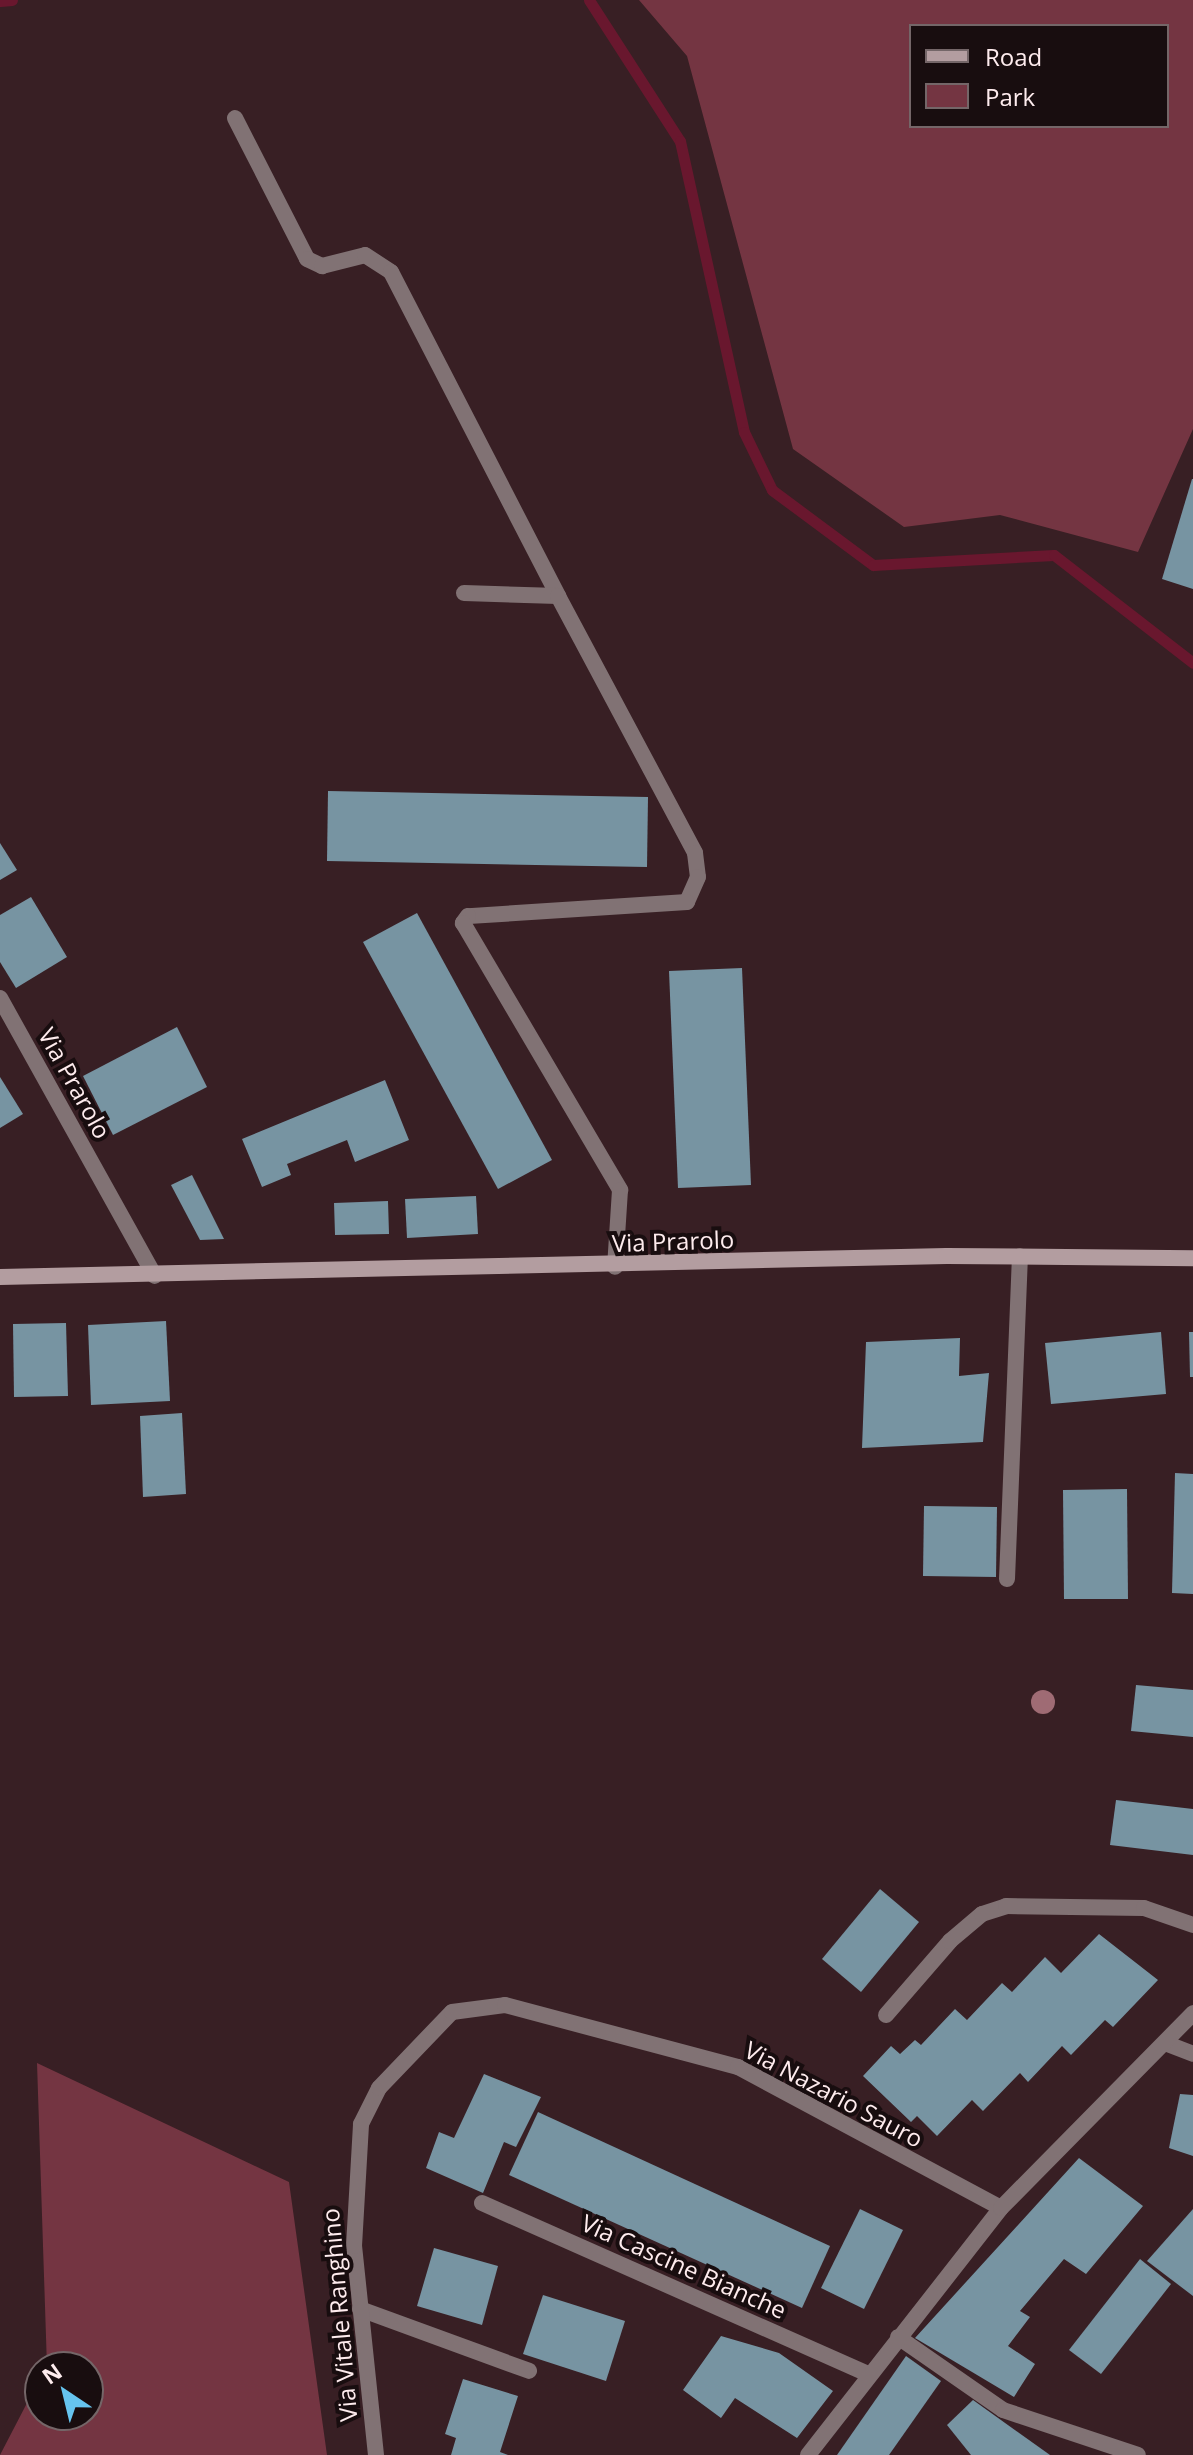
<!DOCTYPE html>
<html>
<head>
<meta charset="utf-8">
<style>
  body { margin:0 }
  #map { position:relative; width:1193px; height:2455px; overflow:hidden; background:#381f24; font-family:"Open Sans",sans-serif }
  div>[style] { position:absolute }
  [style*='--x'] { left:calc(var(--x)*1px); top:calc(var(--y)*1px); width:calc(var(--w)*1px); rotate:calc(var(--a)*1deg) }
  .green>* { inset:0; background:#743542 }
  .stream>* { height:11px; margin:-5.5px; padding:0 5.5px; transform-origin:5.5px; border-radius:5.5px; background:#69172e }
  .building>* { inset:0; background:#7794a2 }
  .lane>* { height:16px; margin:-8px; padding:0 8px; transform-origin:8px; border-radius:8px; background:#817274 }
  .street>* { height:16px; margin:-8px; padding:0 8px; transform-origin:8px; border-radius:8px; background:#817274 }
  .secondary>* { height:16px; margin:-8px; padding:0 8px; transform-origin:8px; border-radius:8px; background:#b39da0 }
  .trees>* { width:24px; height:24px; margin:-12px; border-radius:50%; background:#9f6b74 }
  span { translate:-50% -50%; white-space:nowrap; text-align:center; line-height:1.15; -webkit-text-stroke:8px #180d0f; paint-order:stroke }
  .street-label { font-size:24px; color:#feecee }
  .legend { position:absolute; left:909px; top:24px; width:260px; height:104px; box-sizing:border-box; background:#180d0f; border:2px solid #746668; margin:0; padding:10px 14px; list-style:none; font-size:24px; color:#feecee }
  .legend li { display:flex; align-items:center; gap:16px; height:40px }
  .legend b { width:40px; border:2px solid #746668 }
  .north { position:absolute; left:24px; top:2351px; width:80px; height:80px; box-sizing:border-box; background:#180d0f; border:2px solid #746668; border-radius:50%; rotate:325deg; font-size:22px; font-weight:700; line-height:32px; text-align:center; color:#feecee }
  .north::after { content:''; display:block; margin:auto; width:28px; height:36px; background:#66c4ef; clip-path:polygon(50% 0,100% 100%,50% 72%,0 100%) }
</style>
</head>
<body>
<div id="map">
  <div class="green">
    <div style="clip-path:polygon(evenodd,639px 0,1193px 0,1193px 429px,1138px 552px,1000px 515px,904px 527px,793px 449px,687px 56px,639px 0,911px 26px,1167px 26px,1167px 126px,911px 126px,911px 26px)"></div>
    <div style="clip-path:polygon(37px 2063px,289px 2182px,327px 2455px,0 2455px,40px 2378px,40px 2415px,88px 2415px,88px 2367px,47px 2367px)"></div>
  </div>
  <div class="stream">
    <div style="--x:589;--y:0;--w:168;--a:57.2"></div>
    <div style="--x:680;--y:141;--w:298;--a:77.6"></div>
    <div style="--x:744;--y:432;--w:64;--a:64.2"></div>
    <div style="--x:772;--y:490;--w:126;--a:36.6"></div>
    <div style="--x:873;--y:565;--w:181;--a:-3.2"></div>
    <div style="--x:1054;--y:555;--w:176;--a:37.8"></div>
    <div style="--x:0;--y:1;--w:12;--a:-5"></div>
  </div>
  <div class="building">
    <div style="clip-path:polygon(1192px 479px,1193px 479px,1193px 589px,1162px 579px)"></div>
    <div style="clip-path:polygon(328px 791px,648px 797px,647px 867px,327px 861px)"></div>
    <div style="clip-path:polygon(0 843px,17px 870px,0 880px)"></div>
    <div style="clip-path:polygon(31px 897px,67px 957px,16px 988px,0 962px,0 915px)"></div>
    <div style="clip-path:polygon(417px 913px,552px 1160px,498px 1189px,363px 942px)"></div>
    <div style="clip-path:polygon(742px 968px,751px 1185px,678px 1188px,669px 971px)"></div>
    <div style="clip-path:polygon(177px 1027px,207px 1087px,113px 1135px,83px 1076px)"></div>
    <div style="clip-path:polygon(0 1077px,23px 1114px,0 1128px)"></div>
    <div style="clip-path:polygon(385px 1080px,409px 1140px,355px 1162px,347px 1140px,287px 1164px,291px 1175px,262px 1187px,242px 1139px)"></div>
    <div style="clip-path:polygon(192px 1175px,224px 1239px,200px 1240px,171px 1185px)"></div>
    <div style="clip-path:polygon(476px 1196px,478px 1234px,407px 1238px,405px 1199px)"></div>
    <div style="clip-path:polygon(388px 1201px,389px 1234px,335px 1235px,334px 1203px)"></div>
    <div style="clip-path:polygon(166px 1321px,170px 1401px,91px 1405px,88px 1325px)"></div>
    <div style="clip-path:polygon(66px 1323px,68px 1396px,14px 1397px,13px 1324px)"></div>
    <div style="clip-path:polygon(1161px 1332px,1166px 1394px,1051px 1404px,1045px 1343px)"></div>
    <div style="clip-path:polygon(1189px 1332px,1193px 1332px,1193px 1377px,1190px 1377px)"></div>
    <div style="clip-path:polygon(960px 1338px,959px 1376px,989px 1373px,983px 1442px,862px 1448px,866px 1342px)"></div>
    <div style="clip-path:polygon(182px 1413px,186px 1494px,143px 1497px,140px 1416px)"></div>
    <div style="clip-path:polygon(1175px 1473px,1193px 1474px,1193px 1594px,1172px 1593px)"></div>
    <div style="clip-path:polygon(1127px 1489px,1128px 1599px,1064px 1599px,1063px 1490px)"></div>
    <div style="clip-path:polygon(924px 1506px,997px 1507px,996px 1577px,923px 1576px)"></div>
    <div style="clip-path:polygon(1136px 1685px,1193px 1690px,1193px 1737px,1131px 1731px)"></div>
    <div style="clip-path:polygon(1116px 1800px,1193px 1809px,1193px 1855px,1110px 1845px)"></div>
    <div style="clip-path:polygon(880px 1889px,919px 1922px,861px 1992px,822px 1959px)"></div>
    <div style="clip-path:polygon(1099px 1934px,1158px 1980px,1113px 2027px,1105px 2020px,1071px 2055px,1062px 2046px,1028px 2082px,1020px 2073px,983px 2111px,972px 2100px,937px 2136px,917px 2116px,911px 2122px,863px 2076px,891px 2046px,900px 2054px,915px 2040px,921px 2045px,955px 2009px,967px 2020px,1002px 1983px,1012px 1992px,1045px 1957px,1061px 1973px)"></div>
    <div style="clip-path:polygon(484px 2074px,541px 2097px,516px 2147px,504px 2142px,483px 2193px,426px 2168px,439px 2132px,454px 2138px)"></div>
    <div style="clip-path:polygon(1180px 2094px,1193px 2095px,1193px 2156px,1169px 2148px)"></div>
    <div style="clip-path:polygon(538px 2112px,830px 2246px,802px 2308px,509px 2175px)"></div>
    <div style="clip-path:polygon(1079px 2158px,1143px 2206px,1086px 2274px,1064px 2259px,1020px 2311px,1030px 2317px,1008px 2346px,1035px 2364px,1014px 2397px,915px 2338px)"></div>
    <div style="clip-path:polygon(860px 2209px,903px 2230px,864px 2309px,821px 2288px)"></div>
    <div style="clip-path:polygon(1193px 2209px,1193px 2296px,1147px 2261px)"></div>
    <div style="clip-path:polygon(434px 2248px,498px 2266px,482px 2325px,417px 2306px)"></div>
    <div style="clip-path:polygon(1140px 2259px,1171px 2284px,1101px 2374px,1069px 2350px)"></div>
    <div style="clip-path:polygon(543px 2295px,625px 2321px,606px 2381px,523px 2354px)"></div>
    <div style="clip-path:polygon(721px 2336px,779px 2353px,833px 2391px,797px 2438px,735px 2398px,721px 2418px,683px 2390px)"></div>
    <div style="clip-path:polygon(906px 2356px,941px 2381px,889px 2455px,837px 2455px)"></div>
    <div style="clip-path:polygon(463px 2379px,518px 2396px,500px 2452px,508px 2455px,451px 2455px,456px 2438px,445px 2434px)"></div>
    <div style="clip-path:polygon(973px 2400px,1050px 2455px,971px 2455px,947px 2425px)"></div>
  </div>
  <div class="lane">
    <div style="--x:235;--y:118;--w:158;--a:62.9"></div>
    <div style="--x:307;--y:259;--w:17;--a:25"></div>
    <div style="--x:322;--y:266;--w:44;--a:-14.3"></div>
    <div style="--x:365;--y:255;--w:31;--a:33"></div>
    <div style="--x:391;--y:272;--w:365;--a:62.7"></div>
    <div style="--x:464;--y:593;--w:94;--a:1.8"></div>
    <div style="--x:558;--y:596;--w:291;--a:61.9"></div>
    <div style="--x:695;--y:853;--w:24;--a:83"></div>
    <div style="--x:698;--y:877;--w:27;--a:114"></div>
    <div style="--x:687;--y:902;--w:219;--a:176.3"></div>
    <div style="--x:468;--y:916;--w:9;--a:126"></div>
    <div style="--x:463;--y:923;--w:310;--a:59.5"></div>
    <div style="--x:620;--y:1190;--w:77;--a:93.7"></div>
    <div style="--x:1007;--y:1579;--w:323;--a:-87.7"></div>
    <div style="--x:886;--y:2015;--w:98;--a:-49.1"></div>
    <div style="--x:950;--y:1941;--w:42;--a:-40.2"></div>
    <div style="--x:982;--y:1914;--w:25;--a:-18"></div>
    <div style="--x:1006;--y:1906;--w:138;--a:0.8"></div>
    <div style="--x:1144;--y:1908;--w:52;--a:19.1"></div>
    <div style="--x:1165;--y:2043;--w:30;--a:21"></div>
    <div style="--x:360;--y:2309;--w:180;--a:20.1"></div>
    <div style="--x:898;--y:2337;--w:128;--a:34.8"></div>
    <div style="--x:1003;--y:2410;--w:142;--a:18.4"></div>
  </div>
  <div class="street">
    <div style="--x:0;--y:998;--w:318;--a:60.9"></div>
    <div style="--x:482;--y:2203;--w:420;--a:23.9"></div>
    <div style="--x:376;--y:2455;--w:210;--a:-96"></div>
    <div style="--x:354;--y:2246;--w:122;--a:-86.7"></div>
    <div style="--x:361;--y:2124;--w:40;--a:-63.4"></div>
    <div style="--x:379;--y:2088;--w:105;--a:-46.2"></div>
    <div style="--x:452;--y:2012;--w:53;--a:-7.5"></div>
    <div style="--x:505;--y:2005;--w:241;--a:14.9"></div>
    <div style="--x:738;--y:2067;--w:298;--a:28.2"></div>
    <div style="--x:808;--y:2455;--w:313;--a:-52"></div>
    <div style="--x:1001;--y:2208;--w:274;--a:-45.4"></div>
  </div>
  <div class="secondary">
    <div style="--x:0;--y:1277;--w:947;--a:-1.27"></div>
    <div style="--x:947;--y:1256;--w:246;--a:0.5"></div>
  </div>
  <div class="trees">
    <div style="left:1043px;top:1702px"></div>
  </div>
  <div class="street-label">
    <span style="left:75px;top:1083px;rotate:61deg">Via Prarolo</span>
    <span style="left:673px;top:1241px;rotate:-2deg">Via Prarolo</span>
    <span style="left:834px;top:2094px;rotate:28deg">Via Nazario Sauro</span>
    <span style="left:684px;top:2266px;rotate:24deg">Via Cascine Bianche</span>
    <span style="left:339px;top:2315px;rotate:-95deg">Via Vitale Ranghino</span>
  </div>
  <ul class="legend">
  <li><b style="height:10px;background:#b39da0"></b>Road</li>
  <li><b style="height:22px;background:#743542"></b>Park</li>
  </ul>
  <div class="north">N</div>
</div>
</body>
</html>
